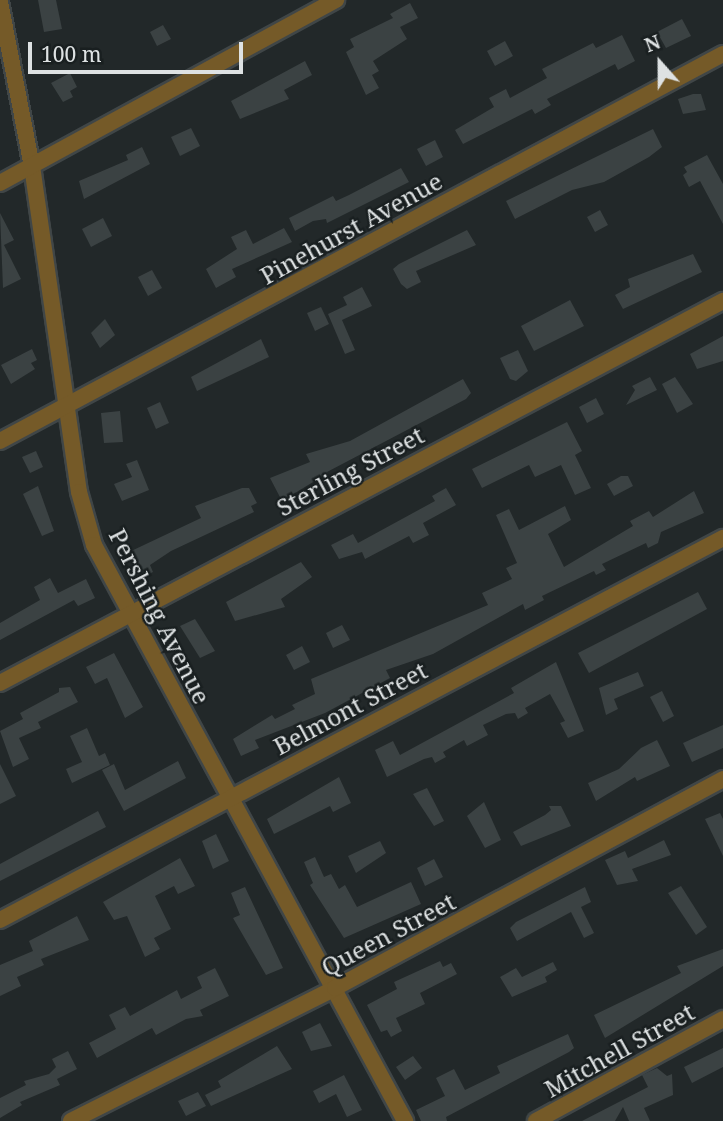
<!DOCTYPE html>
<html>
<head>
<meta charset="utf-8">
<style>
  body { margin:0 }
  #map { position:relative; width:723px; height:1121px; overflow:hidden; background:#222829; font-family:"Noto Serif",serif }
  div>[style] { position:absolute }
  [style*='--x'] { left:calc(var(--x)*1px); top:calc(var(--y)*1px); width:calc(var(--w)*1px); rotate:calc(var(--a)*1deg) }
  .building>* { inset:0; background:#3b4243 }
  .roads { filter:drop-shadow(2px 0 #404647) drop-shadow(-2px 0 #404647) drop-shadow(0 2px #404647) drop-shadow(0 -2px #404647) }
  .minor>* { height:16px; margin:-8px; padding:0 8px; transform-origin:8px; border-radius:8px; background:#755a28 }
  span { translate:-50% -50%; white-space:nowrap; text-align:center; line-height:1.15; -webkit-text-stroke:5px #191f20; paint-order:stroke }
  .street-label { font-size:24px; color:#dee2e3 }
  .north { position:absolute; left:625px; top:28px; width:70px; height:70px; -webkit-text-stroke:5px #191f20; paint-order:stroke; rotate:339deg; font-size:19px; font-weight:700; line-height:28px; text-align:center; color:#dee2e3 }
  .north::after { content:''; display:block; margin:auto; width:24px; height:32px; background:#dee2e3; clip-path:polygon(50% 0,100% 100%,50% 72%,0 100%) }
  .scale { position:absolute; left:28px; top:42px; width:215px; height:32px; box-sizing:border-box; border:4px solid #dee2e3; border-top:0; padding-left:9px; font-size:21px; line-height:24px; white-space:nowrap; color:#dee2e3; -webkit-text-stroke:5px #191f20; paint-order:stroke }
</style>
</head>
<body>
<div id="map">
  <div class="building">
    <div style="clip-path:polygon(38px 0,56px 0,62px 29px,44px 32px)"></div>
    <div style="clip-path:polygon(410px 3px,418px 18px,400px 27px,407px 39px,373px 61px,379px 71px,372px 75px,379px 88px,366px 95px,346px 52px,354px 47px,350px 39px,393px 18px,390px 14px)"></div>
    <div style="clip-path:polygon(682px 19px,691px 36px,666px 48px,657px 32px)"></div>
    <div style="clip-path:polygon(163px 25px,171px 39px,157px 46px,150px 32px)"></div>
    <div style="clip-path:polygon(622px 35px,635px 61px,618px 70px,615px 64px,547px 99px,551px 105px,535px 114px,532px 109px,463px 144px,455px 130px,494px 107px,489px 98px,506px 89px,510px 98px,547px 78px,542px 69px,593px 43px,596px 48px)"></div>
    <div style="clip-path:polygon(505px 41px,513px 56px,495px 66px,487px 51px)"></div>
    <div style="clip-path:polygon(305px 61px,312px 75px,284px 90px,289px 99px,240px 119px,231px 101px)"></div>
    <div style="clip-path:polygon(70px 73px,77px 87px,70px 91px,73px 97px,63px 102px,51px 83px)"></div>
    <div style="clip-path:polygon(693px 94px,701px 94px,706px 110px,683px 114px,678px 99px)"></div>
    <div style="clip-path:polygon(191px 128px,200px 146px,180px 156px,171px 137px)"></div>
    <div style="clip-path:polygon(653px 129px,662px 147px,649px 157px,604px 182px,572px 190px,515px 219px,506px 201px)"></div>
    <div style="clip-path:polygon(435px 140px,443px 157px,426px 166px,417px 149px)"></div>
    <div style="clip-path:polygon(142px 147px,150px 164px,84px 199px,79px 181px,128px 160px,126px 155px)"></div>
    <div style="clip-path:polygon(707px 155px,723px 184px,723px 224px,700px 181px,689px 187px,683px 175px,687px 172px,684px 167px)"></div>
    <div style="clip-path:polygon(401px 168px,409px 182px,327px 223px,326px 219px,313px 221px,295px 231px,289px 218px,333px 196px,336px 201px,349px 195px)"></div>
    <div style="clip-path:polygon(600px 210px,608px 225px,595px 232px,587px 217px)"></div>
    <div style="clip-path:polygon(0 213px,14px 240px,4px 245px,21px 279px,3px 288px)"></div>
    <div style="clip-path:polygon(103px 218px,112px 236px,91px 247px,82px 229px)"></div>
    <div style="clip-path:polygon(284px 228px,292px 242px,232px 269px,236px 277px,216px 288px,206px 269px,237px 249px,231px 237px,246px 230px,253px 244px)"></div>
    <div style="clip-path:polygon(467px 230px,476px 245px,416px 271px,421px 282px,407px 289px,401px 284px,393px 269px,399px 264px)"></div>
    <div style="clip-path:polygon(693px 254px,702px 272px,623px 309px,615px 295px,630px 287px,628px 279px)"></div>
    <div style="clip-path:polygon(152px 270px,162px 288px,148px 296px,138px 277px)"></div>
    <div style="clip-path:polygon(362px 287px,372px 306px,342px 320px,355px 350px,345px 354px,328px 314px,347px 305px,343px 297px)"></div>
    <div style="clip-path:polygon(570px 300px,584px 326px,534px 351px,521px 326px)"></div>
    <div style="clip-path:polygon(321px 307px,329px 324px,315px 331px,307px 313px)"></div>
    <div style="clip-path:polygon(105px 319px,115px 335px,100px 348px,91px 333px)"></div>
    <div style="clip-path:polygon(723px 336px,723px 361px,697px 369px,690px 354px)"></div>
    <div style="clip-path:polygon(261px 339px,269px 357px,197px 391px,191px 377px)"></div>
    <div style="clip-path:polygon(32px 349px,37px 360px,31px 363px,35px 369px,11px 384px,1px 365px)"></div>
    <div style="clip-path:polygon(518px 350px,528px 371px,516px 381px,510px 379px,500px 358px)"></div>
    <div style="clip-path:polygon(650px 377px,657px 390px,626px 405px,635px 390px,632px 386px)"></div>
    <div style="clip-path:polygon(675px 377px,693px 404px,677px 413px,662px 384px)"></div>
    <div style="clip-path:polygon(463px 379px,471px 393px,466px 399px,327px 472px,331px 482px,322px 486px,318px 479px,282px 501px,270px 478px,310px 462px,306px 454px,350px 441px)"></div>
    <div style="clip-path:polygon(596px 398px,604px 414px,587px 423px,579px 407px)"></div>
    <div style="clip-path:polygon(160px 402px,169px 423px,156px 429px,147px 408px)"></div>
    <div style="clip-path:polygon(120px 411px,123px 442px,104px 443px,101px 413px)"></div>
    <div style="clip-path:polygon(567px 422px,582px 451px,575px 455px,591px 488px,575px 495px,561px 465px,535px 477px,529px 465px,482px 488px,472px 469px)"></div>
    <div style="clip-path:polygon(36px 451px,43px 467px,30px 473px,22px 457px)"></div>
    <div style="clip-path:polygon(137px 460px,149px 490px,122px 501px,114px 484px,132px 477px,126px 464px)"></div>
    <div style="clip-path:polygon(621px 476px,628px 476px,633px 486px,614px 496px,607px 484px)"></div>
    <div style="clip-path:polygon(38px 486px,54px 531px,42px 536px,23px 494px)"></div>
    <div style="clip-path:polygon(242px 488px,249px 488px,257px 503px,251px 506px,254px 512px,171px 551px,150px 565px,153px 572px,138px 579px,127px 553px,201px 518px,195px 506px)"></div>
    <div style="clip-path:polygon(446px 488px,456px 505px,423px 523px,429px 535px,413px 543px,409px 536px,365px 559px,362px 552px,339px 559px,331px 545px,353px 534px,358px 543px,435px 501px,432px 496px)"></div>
    <div style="clip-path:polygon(694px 491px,704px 513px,661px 532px,658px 543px,648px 548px,646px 543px,602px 564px,606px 570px,596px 575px,594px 571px,542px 596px,544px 600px,525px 610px,523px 604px,433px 654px,386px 670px,390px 678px,325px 713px,255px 740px,259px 748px,241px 756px,233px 739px,272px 715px,275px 719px,295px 709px,292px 705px,315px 694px,311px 679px,488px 605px,482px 593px,512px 579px,506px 568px,517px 563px,496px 515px,509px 509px,519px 530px,565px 506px,571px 520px,548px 534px,564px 567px,633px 526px,630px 521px,649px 511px,653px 517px)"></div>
    <div style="clip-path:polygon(301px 562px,312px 577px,281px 599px,285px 607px,235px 621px,226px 602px)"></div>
    <div style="clip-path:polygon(50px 578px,58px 593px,86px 579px,95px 598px,78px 606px,74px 600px,0 640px,0 623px,40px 600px,34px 587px)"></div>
    <div style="clip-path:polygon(698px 592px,707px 609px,589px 673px,578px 653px)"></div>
    <div style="clip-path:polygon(195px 619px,215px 651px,200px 658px,180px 626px)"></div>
    <div style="clip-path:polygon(342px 625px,350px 640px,333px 648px,326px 633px)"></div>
    <div style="clip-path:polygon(302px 646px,310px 662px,294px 670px,286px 655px)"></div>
    <div style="clip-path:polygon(114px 653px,143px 707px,125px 718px,107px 678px,95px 684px,86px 667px)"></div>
    <div style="clip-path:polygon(556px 662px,584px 731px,568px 738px,560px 723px,565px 721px,550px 694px,525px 708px,528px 713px,518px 719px,515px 713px,506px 714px,483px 725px,488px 735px,467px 746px,464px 740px,443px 752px,446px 757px,435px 763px,432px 757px,424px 759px,387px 777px,375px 750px,393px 741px,400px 755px,514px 693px,511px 688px)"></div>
    <div style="clip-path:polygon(638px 672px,644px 686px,614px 699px,618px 709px,606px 715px,599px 688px)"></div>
    <div style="clip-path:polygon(70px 687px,78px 702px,38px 722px,41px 728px,19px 738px,29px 759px,13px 767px,0 731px,23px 719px,20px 713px,59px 692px,59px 688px)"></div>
    <div style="clip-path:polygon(662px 691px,674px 716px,663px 722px,650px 697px)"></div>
    <div style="clip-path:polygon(723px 725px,723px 748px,692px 762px,683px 743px)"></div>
    <div style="clip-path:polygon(87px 728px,99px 756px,105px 753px,110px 765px,72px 783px,66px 769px,82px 762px,70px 736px)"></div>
    <div style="clip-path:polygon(657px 740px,670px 766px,637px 781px,635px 777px,596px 801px,588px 783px,619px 769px,641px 748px)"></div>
    <div style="clip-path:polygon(178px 761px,186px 778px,124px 811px,102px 770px,114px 764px,125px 790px)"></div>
    <div style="clip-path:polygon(0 764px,16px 796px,0 804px)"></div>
    <div style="clip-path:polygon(339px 777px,351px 803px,333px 812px,330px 806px,274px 834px,267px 819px)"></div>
    <div style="clip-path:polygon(427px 788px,444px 821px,434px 826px,413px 794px)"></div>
    <div style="clip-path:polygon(484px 802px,501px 840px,485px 848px,467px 816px)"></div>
    <div style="clip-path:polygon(549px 806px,561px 806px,571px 826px,521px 846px,513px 832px,545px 815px,551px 810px)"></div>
    <div style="clip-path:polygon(98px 811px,106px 827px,0 881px,0 864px)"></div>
    <div style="clip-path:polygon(720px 813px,723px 819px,723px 856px,705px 819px)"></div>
    <div style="clip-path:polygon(216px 834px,229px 861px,213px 869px,202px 841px)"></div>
    <div style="clip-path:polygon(664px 840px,671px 855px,632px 869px,638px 881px,617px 885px,605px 860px,625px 851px,628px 858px)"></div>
    <div style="clip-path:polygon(380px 841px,386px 853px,356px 873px,348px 856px)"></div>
    <div style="clip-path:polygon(315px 857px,324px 877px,331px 874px,339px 889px,345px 885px,357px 907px,411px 882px,421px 904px,344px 938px,310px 885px,313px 883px,304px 862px)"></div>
    <div style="clip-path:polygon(180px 858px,195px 886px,178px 894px,174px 886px,155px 896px,171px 929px,154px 938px,160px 949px,145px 957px,127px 916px,114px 920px,103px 902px)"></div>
    <div style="clip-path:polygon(434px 859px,443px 877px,425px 886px,417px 868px)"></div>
    <div style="clip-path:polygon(681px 886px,707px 927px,696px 935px,668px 893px)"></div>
    <div style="clip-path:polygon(245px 887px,283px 968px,266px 975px,233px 918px,240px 915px,231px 893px)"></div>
    <div style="clip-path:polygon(585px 887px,591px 902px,581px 907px,594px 933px,584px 938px,571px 912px,517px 941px,510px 928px,516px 922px)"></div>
    <div style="clip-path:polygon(77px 916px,89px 940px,41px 959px,44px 965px,17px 977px,21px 986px,0 996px,0 965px,33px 951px,29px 941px)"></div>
    <div style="clip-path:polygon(723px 949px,723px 966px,605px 1038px,594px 1015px,681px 973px,677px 966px)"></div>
    <div style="clip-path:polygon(440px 961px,443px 967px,451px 963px,457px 974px,420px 993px,425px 1004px,396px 1018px,402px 1031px,391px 1037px,387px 1030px,381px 1032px,367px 1005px,397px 989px,394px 982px)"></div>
    <div style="clip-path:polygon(553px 962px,557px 970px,545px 977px,547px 982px,512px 997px,500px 977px,516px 968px,522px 977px)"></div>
    <div style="clip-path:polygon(215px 968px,229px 996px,200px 1010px,203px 1016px,186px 1019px,156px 1035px,152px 1028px,97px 1058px,89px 1043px,116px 1029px,109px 1015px,125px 1007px,130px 1016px,177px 990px,181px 999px,202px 988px,197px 977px)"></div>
    <div style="clip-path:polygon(320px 1023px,332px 1046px,311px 1051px,302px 1032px)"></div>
    <div style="clip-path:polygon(568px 1034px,574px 1048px,569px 1052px,446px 1117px,447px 1121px,421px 1121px,416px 1110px,445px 1096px,436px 1078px,454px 1069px,465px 1090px,500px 1073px,497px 1066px)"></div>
    <div style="clip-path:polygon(277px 1046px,292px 1069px,211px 1106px,205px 1095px,221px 1087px,218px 1081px)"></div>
    <div style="clip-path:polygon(723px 1048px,723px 1067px,692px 1083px,684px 1067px)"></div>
    <div style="clip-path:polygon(68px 1051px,77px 1069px,57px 1079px,60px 1085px,20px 1102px,22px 1105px,0 1118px,0 1098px,26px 1085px,24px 1081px,49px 1074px,56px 1067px,52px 1059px)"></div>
    <div style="clip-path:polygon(413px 1056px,422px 1068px,405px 1080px,396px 1067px)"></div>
    <div style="clip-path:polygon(657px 1068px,667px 1076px,672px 1074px,673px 1095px,644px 1108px,650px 1121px,629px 1121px,623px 1107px,615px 1121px,582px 1121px,648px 1087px,642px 1075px)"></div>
    <div style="clip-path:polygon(344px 1075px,362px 1110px,347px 1117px,336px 1094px,319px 1103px,313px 1091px)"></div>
    <div style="clip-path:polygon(198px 1092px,206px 1106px,186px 1116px,178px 1101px)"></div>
  </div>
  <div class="roads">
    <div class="minor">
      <div style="--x:0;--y:2;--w:167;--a:79"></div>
      <div style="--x:32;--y:166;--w:329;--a:81.8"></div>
      <div style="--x:79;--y:492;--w:55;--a:74.2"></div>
      <div style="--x:94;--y:545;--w:655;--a:61.63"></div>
      <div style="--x:0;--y:183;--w:383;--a:-28.6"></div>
      <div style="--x:0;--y:441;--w:820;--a:-28.16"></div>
      <div style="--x:0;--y:683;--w:818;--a:-27.85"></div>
      <div style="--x:0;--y:920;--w:818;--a:-27.85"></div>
      <div style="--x:71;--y:1121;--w:296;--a:-26.7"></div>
      <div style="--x:335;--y:988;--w:441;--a:-28.3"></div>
      <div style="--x:536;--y:1121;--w:213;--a:-28.6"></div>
    </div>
  </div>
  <div class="street-label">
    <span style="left:351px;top:228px;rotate:-29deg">Pinehurst Avenue</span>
    <span style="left:350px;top:471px;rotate:-28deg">Sterling Street</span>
    <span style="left:160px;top:616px;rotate:63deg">Pershing Avenue</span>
    <span style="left:350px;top:708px;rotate:-28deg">Belmont Street</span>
    <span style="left:388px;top:934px;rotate:-28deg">Queen Street</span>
    <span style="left:619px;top:1050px;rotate:-29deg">Mitchell Street</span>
  </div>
  <div class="north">N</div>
  <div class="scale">100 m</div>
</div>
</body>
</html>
